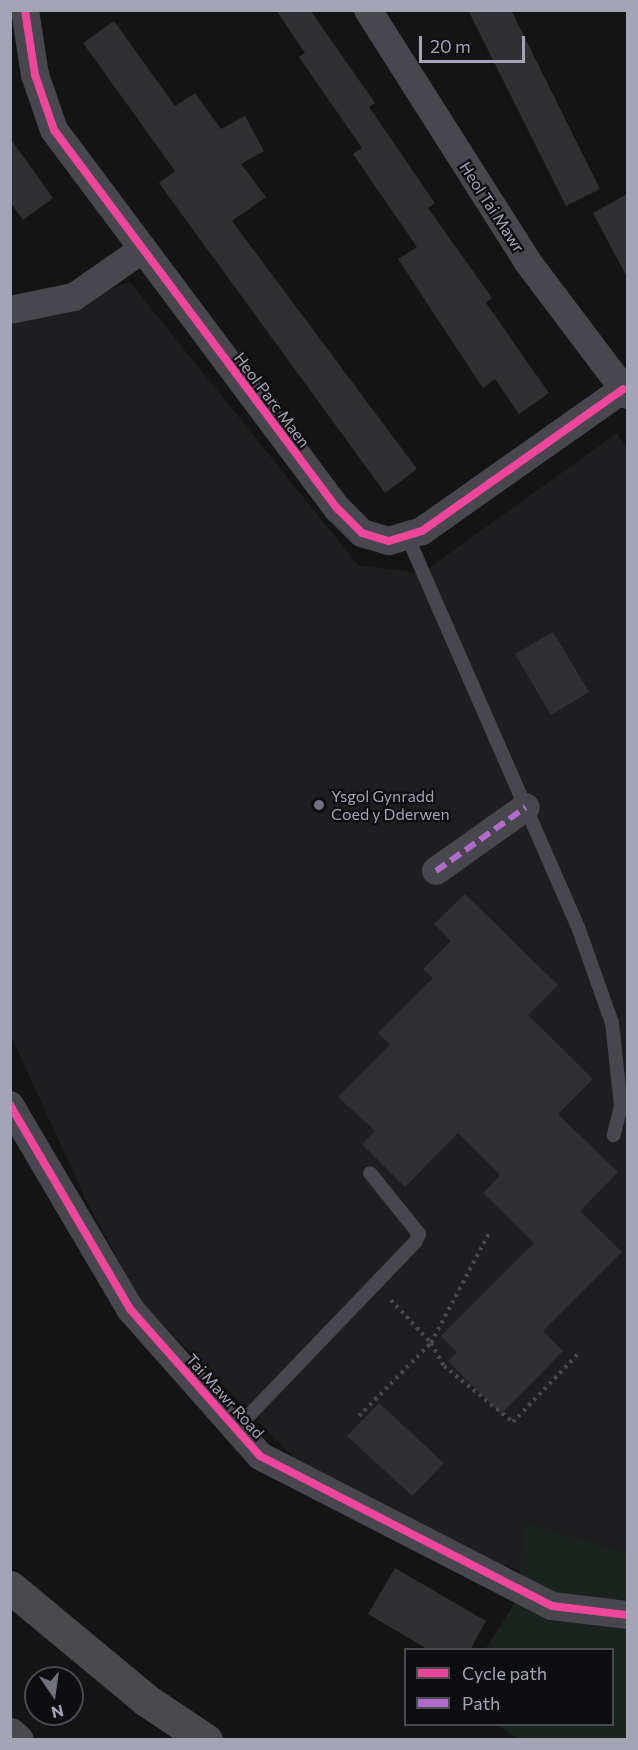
<!DOCTYPE html>
<html>
<head>
<meta charset="utf-8">
<style>
  body { margin:0 }
  #map { position:relative; width:638px; height:1750px; overflow:hidden; background:#141414; font-family:Commissioner,sans-serif }
  div>[style] { position:absolute }
  [style*='--x'] { left:calc(var(--x)*1px); top:calc(var(--y)*1px); width:calc(var(--w)*1px); rotate:calc(var(--a)*1deg) }
  .built>* { inset:0; background:#1e1e20 }
  .green>* { inset:0; background:#1c231e }
  .building>* { inset:0; background:#303032 }
  .path>* { height:4px; margin-top:-2px; transform-origin:0; background:repeating-linear-gradient(90deg,#494a4f 0 3px,transparent 0 7.5px) }
  .service>* { height:14px; margin:-7px; padding:0 7px; transform-origin:7px; border-radius:7px; background:#48474d }
  .minor>* { height:28px; margin:-14px; padding:0 14px; transform-origin:14px; border-radius:14px; background:#48474d }
  .trunk>* { height:33px; margin:-16.5px; padding:0 16.5px; transform-origin:16.5px; border-radius:16.5px; background:#4a4a4e }
  .quiet>* { height:6px; margin-top:-3px; transform-origin:0; background:repeating-linear-gradient(90deg,#b06ccc 0 12px,transparent 0 18px) }
  .cycleway>* { height:8px; margin:-4px; padding:0 4px; transform-origin:4px; border-radius:4px; background:#ed469a }
  .dots>* { width:16px; height:16px; translate:-50% -50%; box-sizing:border-box; border:3px solid #0e0e10; border-radius:50% }
  span { translate:-50% -50%; white-space:nowrap; text-align:center; line-height:1.15; -webkit-text-stroke:4.5px #0e0e10; paint-order:stroke }
  .street-label { font-size:16px; color:#a3a5b6 }
  .poi-label { font-size:16px; color:#a3a5b6 }
  .left { translate:0 -50%; text-align:left }
  .frame { position:absolute; inset:0; border:12px solid #a3a5b6; pointer-events:none }
  .legend { position:absolute; left:404px; top:1648px; width:210px; height:78px; box-sizing:border-box; background:#0e0e10; border:2px solid #4a4a52; margin:0; padding:8px 10px; list-style:none; font-size:18px; color:#a3a5b6 }
  .legend li { display:flex; align-items:center; gap:12px; height:30px }
  .legend b { width:30px; border:2px solid #4a4a52 }
  .north { position:absolute; left:24px; top:1666px; width:60px; height:60px; box-sizing:border-box; background:#0e0e10; border:2px solid #4a4a52; border-radius:50%; rotate:167deg; font-size:16px; font-weight:700; line-height:24px; text-align:center; color:#a3a5b6 }
  .north::after { content:''; display:block; margin:auto; width:21px; height:27px; background:#71727d; clip-path:polygon(50% 0,100% 100%,50% 72%,0 100%) }
  .scale { position:absolute; left:419px; top:36px; width:106px; height:27px; box-sizing:border-box; border:3px solid #a3a5b6; border-top:0; padding-left:8px; font-size:18px; line-height:21px; white-space:nowrap; color:#a3a5b6; -webkit-text-stroke:4px #0e0e10; paint-order:stroke }
</style>
</head>
<body>
<div id="map">
  <div class="built">
    <div style="clip-path:polygon(130px 282px,358px 565px,422px 573px,617px 433px,627px 449px,627px 1603px,592px 1599px,482px 1556px,296px 1460px,142px 1303px,87px 1202px,11px 1036px,10px 325px)"></div>
  </div>
  <div class="green">
    <div style="clip-path:polygon(524px 1522px,627px 1553px,627px 1739px,519px 1739px,497px 1725px,612px 1724px,612px 1650px,485px 1650px,518px 1598px)"></div>
  </div>
  <div class="building">
    <div style="clip-path:polygon(276px 10px,310px 10px,375px 103px,369px 107px,435px 203px,428px 208px,492px 298px,486px 303px,549px 393px,519px 414px,495px 379px,483px 388px,398px 259px,417px 247px,353px 154px,362px 148px,299px 57px,305px 53px)"></div>
    <div style="clip-path:polygon(468px 10px,511px 10px,600px 189px,566px 206px)"></div>
    <div style="clip-path:polygon(114px 21px,175px 106px,195px 93px,221px 129px,245px 116px,264px 151px,241px 164px,266px 197px,232px 221px,417px 469px,385px 493px,159px 183px,175px 171px,83px 43px)"></div>
    <div style="clip-path:polygon(10px 138px,53px 198px,23px 220px,10px 202px)"></div>
    <div style="clip-path:polygon(627px 194px,627px 277px,593px 213px)"></div>
    <div style="clip-path:polygon(553px 632px,589px 692px,551px 715px,515px 654px)"></div>
    <div style="clip-path:polygon(465px 894px,558px 985px,528px 1015px,593px 1079px,558px 1114px,618px 1172px,580px 1211px,622px 1252px,543px 1331px,563px 1351px,501px 1414px,448px 1361px,457px 1352px,441px 1336px,534px 1243px,483px 1193px,500px 1175px,458px 1133px,405px 1187px,362px 1144px,375px 1131px,338px 1097px,390px 1045px,378px 1033px,433px 978px,423px 969px,451px 941px,434px 924px)"></div>
    <div style="clip-path:polygon(379px 1403px,444px 1463px,412px 1496px,347px 1436px)"></div>
    <div style="clip-path:polygon(395px 1568px,486px 1621px,470px 1650px,429px 1650px,368px 1614px)"></div>
  </div>
  <div class="path">
    <div style="--x:391;--y:1300;--w:59;--a:47.1"></div>
    <div style="--x:431;--y:1343;--w:124;--a:-62.2"></div>
    <div style="--x:359;--y:1416;--w:103;--a:-45.4"></div>
    <div style="--x:431;--y:1343;--w:26;--a:61"></div>
    <div style="--x:444;--y:1366;--w:89;--a:39.1"></div>
    <div style="--x:513;--y:1422;--w:95;--a:-46.3"></div>
  </div>
  <div class="service">
    <div style="--x:408;--y:538;--w:425;--a:66.4"></div>
    <div style="--x:578;--y:927;--w:102;--a:70.5"></div>
    <div style="--x:612;--y:1023;--w:83;--a:83.8"></div>
    <div style="--x:621;--y:1106;--w:30;--a:104"></div>
    <div style="--x:236;--y:1429;--w:260;--a:-46.2"></div>
    <div style="--x:416;--y:1241;--w:8;--a:-67"></div>
    <div style="--x:419;--y:1234;--w:78;--a:-128.8"></div>
  </div>
  <div class="minor">
    <div style="--x:25;--y:10;--w:66;--a:81.3"></div>
    <div style="--x:35;--y:75;--w:58;--a:70.9"></div>
    <div style="--x:54;--y:130;--w:474;--a:53.2"></div>
    <div style="--x:338;--y:509;--w:34;--a:45"></div>
    <div style="--x:362;--y:533;--w:28;--a:17"></div>
    <div style="--x:389;--y:541;--w:34;--a:-17"></div>
    <div style="--x:422;--y:531;--w:246;--a:-35.2"></div>
    <div style="--x:368;--y:10;--w:297;--a:57.6"></div>
    <div style="--x:527;--y:261;--w:168;--a:53"></div>
    <div style="--x:10;--y:310;--w:65;--a:-11.5"></div>
    <div style="--x:74;--y:297;--w:84;--a:-34.8"></div>
    <div style="--x:436;--y:871;--w:110;--a:-35.4"></div>
    <div style="--x:10;--y:1105;--w:237;--a:59.5"></div>
    <div style="--x:130;--y:1309;--w:196;--a:48.5"></div>
    <div style="--x:260;--y:1456;--w:328;--a:27.2"></div>
    <div style="--x:552;--y:1606;--w:77;--a:6.8"></div>
  </div>
  <div class="trunk">
    <div style="--x:10;--y:1587;--w:177;--a:39.7"></div>
    <div style="--x:146;--y:1700;--w:72;--a:33.7"></div>
    <div style="--x:10;--y:1734;--w:9;--a:41"></div>
  </div>
  <div class="quiet">
    <div style="--x:436;--y:871;--w:110;--a:-35.4"></div>
  </div>
  <div class="cycleway">
    <div style="--x:25;--y:10;--w:66;--a:81.3"></div>
    <div style="--x:35;--y:75;--w:58;--a:70.9"></div>
    <div style="--x:54;--y:130;--w:474;--a:53.2"></div>
    <div style="--x:338;--y:509;--w:34;--a:45"></div>
    <div style="--x:362;--y:533;--w:28;--a:17"></div>
    <div style="--x:389;--y:541;--w:34;--a:-17"></div>
    <div style="--x:422;--y:531;--w:246;--a:-35.2"></div>
    <div style="--x:10;--y:1105;--w:237;--a:59.5"></div>
    <div style="--x:130;--y:1309;--w:196;--a:48.5"></div>
    <div style="--x:260;--y:1456;--w:328;--a:27.2"></div>
    <div style="--x:552;--y:1606;--w:77;--a:6.8"></div>
  </div>
  <div class="dots">
    <div style="left:319px;top:805px;background:#71727d"></div>
  </div>
  <div class="street-label">
    <span style="left:492px;top:207px;rotate:57deg">Heol Tai Mawr</span>
    <span style="left:272px;top:400px;rotate:53deg">Heol Parc Maen</span>
    <span style="left:225px;top:1396px;rotate:48deg">Tai Mawr Road</span>
  </div>
  <div class="poi-label">
    <span class="left" style="left:331px;top:805px">Ysgol Gynradd<br>Coed y Dderwen</span>
  </div>
  <div class="frame"></div>
  <ul class="legend">
  <li><b style="height:8px;background:#ed469a"></b>Cycle path</li>
  <li><b style="height:8px;background:#b06ccc"></b>Path</li>
  </ul>
  <div class="north">N</div>
  <div class="scale">20 m</div>
</div>
</body>
</html>
